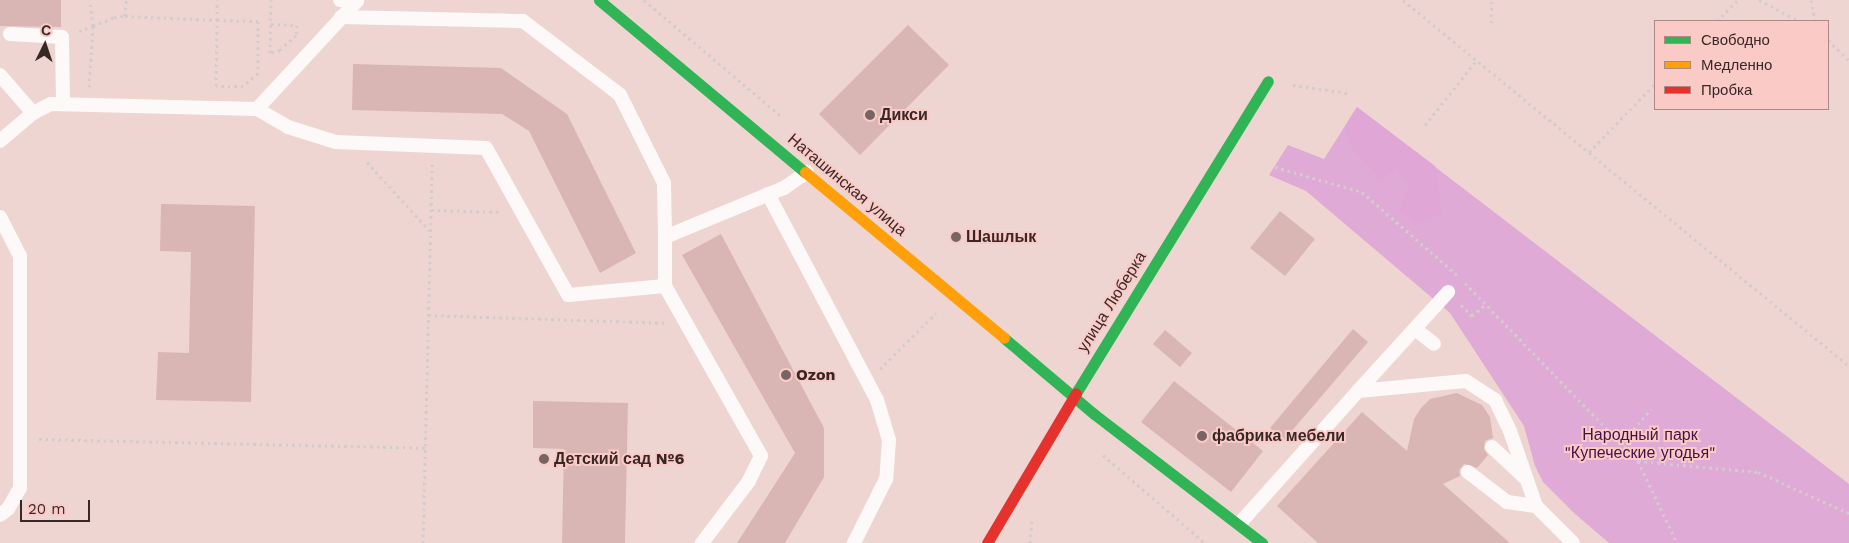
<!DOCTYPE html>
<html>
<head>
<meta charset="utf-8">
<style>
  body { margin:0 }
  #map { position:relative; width:1849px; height:543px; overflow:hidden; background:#eed5d2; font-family:"Work Sans",sans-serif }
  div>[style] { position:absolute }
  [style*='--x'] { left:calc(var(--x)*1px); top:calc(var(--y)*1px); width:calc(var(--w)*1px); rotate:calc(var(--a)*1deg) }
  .green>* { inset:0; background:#dfaad5 }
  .forest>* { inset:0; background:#e0a7d6 }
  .building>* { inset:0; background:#d9b6b3 }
  .path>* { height:3px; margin-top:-1.5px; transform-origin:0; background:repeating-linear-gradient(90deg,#d4cccc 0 2.5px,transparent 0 6.5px) }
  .lane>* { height:14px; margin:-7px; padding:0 7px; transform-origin:7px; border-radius:7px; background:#fcf9f8 }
  .fast>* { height:11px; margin:-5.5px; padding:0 5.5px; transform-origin:5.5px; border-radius:5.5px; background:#30b455 }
  .slow>* { height:11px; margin:-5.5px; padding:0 5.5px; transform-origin:5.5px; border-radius:5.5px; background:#ff9f0a }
  .jam>* { height:11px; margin:-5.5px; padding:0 5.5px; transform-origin:5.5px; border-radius:5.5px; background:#e5322d }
  .dots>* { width:14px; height:14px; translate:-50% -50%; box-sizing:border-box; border:2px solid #facbc6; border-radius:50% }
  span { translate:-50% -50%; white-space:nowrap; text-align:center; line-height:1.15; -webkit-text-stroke:4px #facbc6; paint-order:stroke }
  .poi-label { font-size:16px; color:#392726; font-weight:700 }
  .left { translate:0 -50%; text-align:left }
  .street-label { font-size:16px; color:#392726 }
  .park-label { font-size:16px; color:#441048 }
  .legend { position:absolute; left:1654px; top:20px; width:175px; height:90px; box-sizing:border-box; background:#facbc6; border:1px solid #ad8986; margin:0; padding:6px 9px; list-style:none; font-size:15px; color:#392726 }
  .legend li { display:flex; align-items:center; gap:10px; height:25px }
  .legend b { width:25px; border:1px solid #ad8986 }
  .north { position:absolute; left:20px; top:20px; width:50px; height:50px; -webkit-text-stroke:4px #facbc6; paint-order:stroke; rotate:4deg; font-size:14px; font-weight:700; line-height:20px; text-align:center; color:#392726 }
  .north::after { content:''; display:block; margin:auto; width:18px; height:22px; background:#392726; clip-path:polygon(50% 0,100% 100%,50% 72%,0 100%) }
  .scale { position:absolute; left:20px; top:500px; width:70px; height:22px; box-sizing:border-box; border:2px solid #392726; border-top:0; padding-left:6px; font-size:15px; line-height:18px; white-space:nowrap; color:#392726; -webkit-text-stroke:4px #facbc6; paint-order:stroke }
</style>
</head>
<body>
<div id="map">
  <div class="green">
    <div style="clip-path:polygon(1357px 107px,1849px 484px,1849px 543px,1609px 543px,1574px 513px,1543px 482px,1535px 466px,1524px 426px,1450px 313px,1306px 191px,1269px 175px,1288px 145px,1324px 159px)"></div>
  </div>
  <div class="forest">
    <div style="clip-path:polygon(1357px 107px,1435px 166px,1442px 214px,1415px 223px,1398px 211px,1409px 185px,1396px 169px,1381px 180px,1350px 146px,1345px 126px)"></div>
  </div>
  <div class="building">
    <div style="clip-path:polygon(0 0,61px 0,61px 27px,0 26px)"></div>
    <div style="clip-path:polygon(908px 25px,949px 65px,860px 155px,819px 114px)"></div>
    <div style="clip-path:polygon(353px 64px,501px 68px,567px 114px,636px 253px,600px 273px,529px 131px,502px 114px,352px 110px)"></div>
    <div style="clip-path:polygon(161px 204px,255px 206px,251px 402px,156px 400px,158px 352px,189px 353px,191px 252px,160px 251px)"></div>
    <div style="clip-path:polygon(1280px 211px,1315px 239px,1285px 276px,1250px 248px)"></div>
    <div style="clip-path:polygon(721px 234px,824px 428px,824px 477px,785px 543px,737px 543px,795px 453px,682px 255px)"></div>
    <div style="clip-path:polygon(1353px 329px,1368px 342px,1284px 440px,1270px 428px)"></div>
    <div style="clip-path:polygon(1165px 330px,1192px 353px,1180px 367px,1153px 344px)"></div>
    <div style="clip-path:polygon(1174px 381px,1263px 451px,1231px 492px,1141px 422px)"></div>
    <div style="clip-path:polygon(1457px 393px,1482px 405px,1490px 417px,1493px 438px,1485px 441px,1484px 449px,1488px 455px,1477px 468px,1464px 464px,1459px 470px,1460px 476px,1443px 484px,1510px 543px,1318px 543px,1277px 506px,1362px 412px,1407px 451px,1414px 419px,1421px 408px,1430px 399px)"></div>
    <div style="clip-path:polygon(533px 401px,628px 403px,625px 543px,562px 543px,564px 449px,533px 448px)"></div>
  </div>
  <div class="path">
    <div style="--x:644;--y:0;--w:180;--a:40.3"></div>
    <div style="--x:1403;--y:0;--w:577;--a:39.37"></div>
    <div style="--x:1759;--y:0;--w:45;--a:27.7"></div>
    <div style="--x:1811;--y:0;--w:21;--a:79"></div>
    <div style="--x:125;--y:16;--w:16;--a:-86"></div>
    <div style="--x:1717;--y:21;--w:30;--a:-45"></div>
    <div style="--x:1491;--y:23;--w:23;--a:-88"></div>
    <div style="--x:271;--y:24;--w:26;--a:2"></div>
    <div style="--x:297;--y:25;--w:10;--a:96"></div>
    <div style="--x:296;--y:35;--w:22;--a:137"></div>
    <div style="--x:280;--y:50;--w:10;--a:163"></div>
    <div style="--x:270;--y:53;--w:53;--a:-88.9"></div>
    <div style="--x:79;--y:31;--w:15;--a:-20"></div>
    <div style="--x:93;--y:26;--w:26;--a:-97"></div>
    <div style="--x:1828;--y:40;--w:29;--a:44"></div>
    <div style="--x:1293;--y:85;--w:55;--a:8.4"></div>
    <div style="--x:89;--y:87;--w:61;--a:-86.2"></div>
    <div style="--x:93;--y:26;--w:23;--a:-23"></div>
    <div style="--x:114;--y:17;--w:11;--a:-5"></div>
    <div style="--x:125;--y:16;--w:92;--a:2.5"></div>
    <div style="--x:217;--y:20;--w:41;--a:1.4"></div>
    <div style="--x:258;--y:21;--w:52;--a:90"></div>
    <div style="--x:258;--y:73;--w:20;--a:139"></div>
    <div style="--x:243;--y:86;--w:27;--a:180"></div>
    <div style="--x:216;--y:86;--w:66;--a:-89.1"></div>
    <div style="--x:217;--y:20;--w:20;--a:-90"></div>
    <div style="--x:1425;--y:125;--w:82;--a:-51.4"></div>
    <div style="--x:1589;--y:152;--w:95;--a:-45.9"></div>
    <div style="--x:367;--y:162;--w:93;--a:47.6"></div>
    <div style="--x:1275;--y:167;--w:91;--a:16"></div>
    <div style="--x:1362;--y:192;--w:126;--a:41.1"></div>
    <div style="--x:431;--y:210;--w:69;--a:1.7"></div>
    <div style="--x:1465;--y:283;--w:248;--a:45.8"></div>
    <div style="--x:1638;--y:461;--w:91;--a:64.6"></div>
    <div style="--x:1461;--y:305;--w:16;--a:45"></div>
    <div style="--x:1472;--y:316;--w:18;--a:-41"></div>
    <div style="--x:428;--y:315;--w:237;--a:1.9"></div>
    <div style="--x:880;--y:369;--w:79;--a:-45"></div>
    <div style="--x:39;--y:439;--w:387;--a:1.3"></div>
    <div style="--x:1621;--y:444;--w:46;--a:-49.4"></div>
    <div style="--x:1103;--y:455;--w:135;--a:40.8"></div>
    <div style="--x:1638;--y:461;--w:121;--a:5.2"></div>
    <div style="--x:1758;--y:472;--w:100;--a:24.3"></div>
    <div style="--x:423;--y:543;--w:379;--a:-88.6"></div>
    <div style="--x:1030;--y:543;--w:25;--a:-85"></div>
  </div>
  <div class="lane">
    <div style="--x:340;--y:0;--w:17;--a:3"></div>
    <div style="--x:357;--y:1;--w:147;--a:132.8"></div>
    <div style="--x:257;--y:109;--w:36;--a:30"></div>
    <div style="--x:288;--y:127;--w:50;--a:17.4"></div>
    <div style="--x:336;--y:142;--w:150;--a:2.3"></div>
    <div style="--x:486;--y:148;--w:168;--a:60.8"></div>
    <div style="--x:568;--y:295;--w:97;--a:-5.3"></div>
    <div style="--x:665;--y:286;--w:49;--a:-90"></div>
    <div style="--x:665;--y:237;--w:129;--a:-22.4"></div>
    <div style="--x:784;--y:188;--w:28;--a:-35"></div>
    <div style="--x:341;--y:17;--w:182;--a:1.3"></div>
    <div style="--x:523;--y:21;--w:122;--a:37.3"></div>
    <div style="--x:620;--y:95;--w:98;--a:63.4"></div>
    <div style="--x:664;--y:183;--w:54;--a:88.9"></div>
    <div style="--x:10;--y:34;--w:52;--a:3.3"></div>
    <div style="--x:62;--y:37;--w:67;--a:89.1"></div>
    <div style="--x:0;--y:75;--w:50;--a:49"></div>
    <div style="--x:0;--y:141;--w:43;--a:-40.3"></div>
    <div style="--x:33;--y:113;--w:20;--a:-27"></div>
    <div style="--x:51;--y:104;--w:206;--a:1.4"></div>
    <div style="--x:768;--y:194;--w:233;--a:62.1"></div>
    <div style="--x:877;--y:400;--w:42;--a:73.3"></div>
    <div style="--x:889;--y:440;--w:39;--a:94"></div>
    <div style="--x:886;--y:479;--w:72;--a:116.6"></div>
    <div style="--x:0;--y:217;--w:44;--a:62.9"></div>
    <div style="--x:20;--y:256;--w:232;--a:90"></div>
    <div style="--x:20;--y:488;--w:24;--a:120"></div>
    <div style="--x:8;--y:509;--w:10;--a:143"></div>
    <div style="--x:665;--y:286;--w:195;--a:60.5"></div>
    <div style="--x:761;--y:456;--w:28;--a:116"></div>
    <div style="--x:749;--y:481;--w:78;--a:127.2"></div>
    <div style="--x:1415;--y:329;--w:24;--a:38"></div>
    <div style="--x:1358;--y:391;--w:134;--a:-47.7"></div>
    <div style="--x:1492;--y:447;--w:44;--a:43.2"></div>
    <div style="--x:1468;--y:472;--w:49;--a:37.6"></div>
    <div style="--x:1507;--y:502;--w:29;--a:8"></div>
    <div style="--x:1240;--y:523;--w:177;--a:-48.2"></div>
    <div style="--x:1358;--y:391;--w:108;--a:-5.3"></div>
    <div style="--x:1466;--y:381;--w:35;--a:33"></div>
    <div style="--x:1495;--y:400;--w:34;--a:64"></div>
    <div style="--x:1510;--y:431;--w:79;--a:70.9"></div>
    <div style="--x:1536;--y:506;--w:52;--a:45"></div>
  </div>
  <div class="fast">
    <div style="--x:599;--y:0;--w:268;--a:39.9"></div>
    <div style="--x:1004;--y:338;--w:118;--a:40.2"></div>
    <div style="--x:1094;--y:414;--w:212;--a:37.5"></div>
    <div style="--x:1076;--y:393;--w:366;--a:-58.4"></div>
  </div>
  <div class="slow">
    <div style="--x:805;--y:172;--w:259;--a:39.8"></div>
  </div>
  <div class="jam">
    <div style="--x:987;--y:543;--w:174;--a:-59.3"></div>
  </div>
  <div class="dots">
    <div style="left:870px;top:115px;background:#786462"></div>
    <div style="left:956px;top:237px;background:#786462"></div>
    <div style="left:786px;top:375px;background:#786462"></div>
    <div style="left:1202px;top:436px;background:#786462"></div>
    <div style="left:544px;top:459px;background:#786462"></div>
  </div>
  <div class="poi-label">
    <span class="left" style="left:880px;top:115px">Дикси</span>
    <span class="left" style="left:966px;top:237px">Шашлык</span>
    <span class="left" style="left:796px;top:375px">Ozon</span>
    <span class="left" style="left:1212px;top:436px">фабрика мебели</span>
    <span class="left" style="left:554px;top:459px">Детский сад №6</span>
  </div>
  <div class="street-label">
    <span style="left:847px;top:185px;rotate:40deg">Наташинская улица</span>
    <span style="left:1112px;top:302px;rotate:-58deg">улица Люберка</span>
  </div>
  <div class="park-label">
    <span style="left:1640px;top:444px">Народный парк<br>"Купеческие угодья"</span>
  </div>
  <ul class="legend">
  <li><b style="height:6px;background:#30b455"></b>Свободно</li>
  <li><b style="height:6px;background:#ff9f0a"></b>Медленно</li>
  <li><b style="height:6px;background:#e5322d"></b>Пробка</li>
  </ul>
  <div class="north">С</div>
  <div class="scale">20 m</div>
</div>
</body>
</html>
